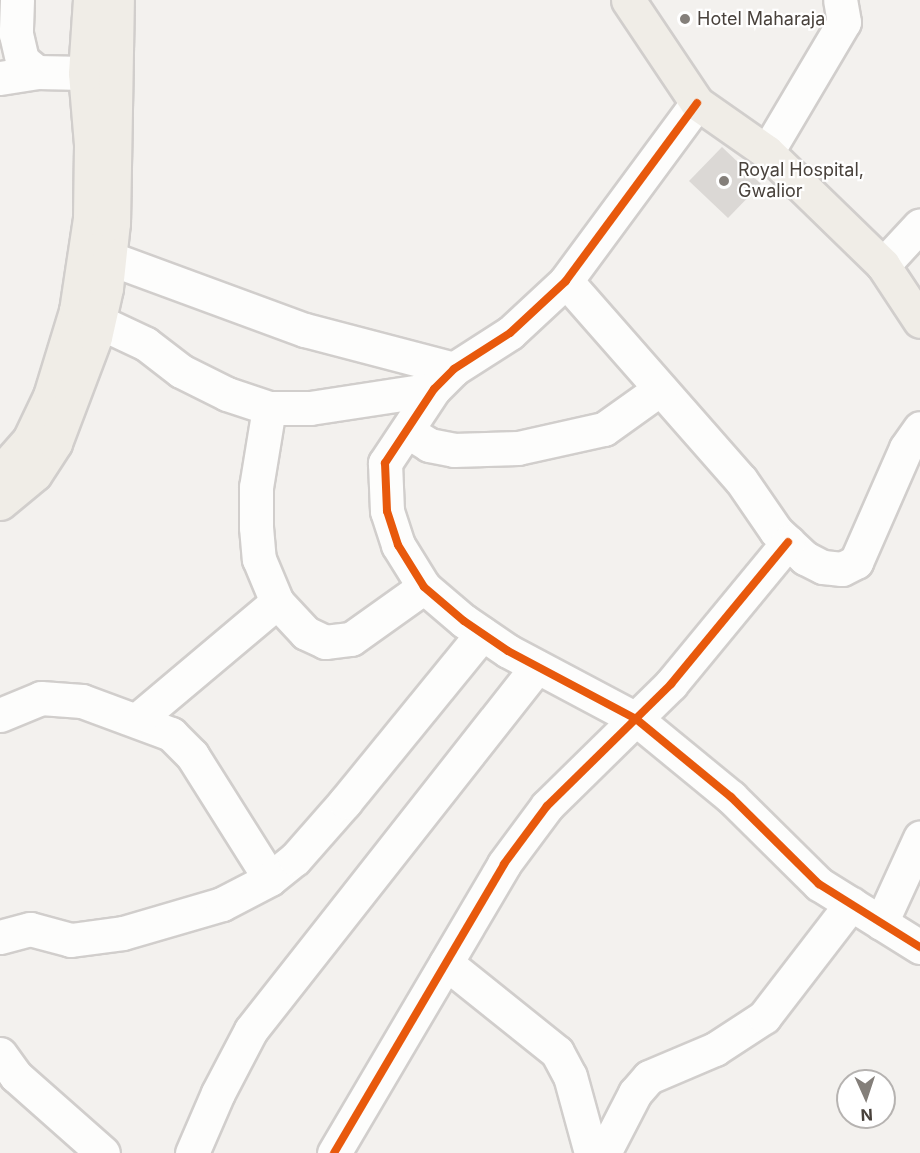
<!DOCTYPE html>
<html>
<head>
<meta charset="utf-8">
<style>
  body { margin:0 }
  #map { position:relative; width:920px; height:1153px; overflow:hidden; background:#f3f1ee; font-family:Inter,sans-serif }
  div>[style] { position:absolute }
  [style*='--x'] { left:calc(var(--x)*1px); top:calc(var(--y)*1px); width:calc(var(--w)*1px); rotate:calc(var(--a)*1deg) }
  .building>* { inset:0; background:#dbd8d5 }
  .roads { filter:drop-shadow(2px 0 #d1cecc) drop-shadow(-2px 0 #d1cecc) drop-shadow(0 2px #d1cecc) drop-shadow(0 -2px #d1cecc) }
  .minor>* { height:33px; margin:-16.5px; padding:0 16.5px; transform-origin:16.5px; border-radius:16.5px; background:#fdfdfc }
  .major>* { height:33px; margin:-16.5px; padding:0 16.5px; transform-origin:16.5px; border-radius:16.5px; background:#f0ede7 }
  .cycleway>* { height:8px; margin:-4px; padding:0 4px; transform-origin:4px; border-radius:4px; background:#e8590c }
  .dots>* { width:16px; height:16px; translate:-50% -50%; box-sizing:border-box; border:3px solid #fff; border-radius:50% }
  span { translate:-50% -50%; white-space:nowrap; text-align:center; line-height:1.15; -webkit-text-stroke:4.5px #fff; paint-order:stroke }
  .poi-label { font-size:18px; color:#48413b }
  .left { translate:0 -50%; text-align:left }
  .north { position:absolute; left:836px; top:1069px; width:60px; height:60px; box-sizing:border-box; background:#fff; border:2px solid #b6b3b1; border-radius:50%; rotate:177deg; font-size:16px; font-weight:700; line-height:24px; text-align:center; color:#48413b }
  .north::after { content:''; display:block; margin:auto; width:21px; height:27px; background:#847f7a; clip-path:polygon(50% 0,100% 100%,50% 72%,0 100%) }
</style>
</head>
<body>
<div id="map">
  <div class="building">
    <div style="clip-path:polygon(722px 147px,761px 184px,728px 218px,689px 181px)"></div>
  </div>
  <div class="roads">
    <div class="minor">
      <div style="--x:17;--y:0;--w:34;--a:92"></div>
      <div style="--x:16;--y:34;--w:27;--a:77"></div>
      <div style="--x:22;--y:60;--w:19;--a:39"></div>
      <div style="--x:37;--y:72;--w:48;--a:1.2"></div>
      <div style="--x:0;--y:78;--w:37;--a:-9"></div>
      <div style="--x:697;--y:103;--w:221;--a:126.4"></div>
      <div style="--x:566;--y:281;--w:76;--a:137.1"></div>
      <div style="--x:510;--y:333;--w:67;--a:147.3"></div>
      <div style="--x:454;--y:369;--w:28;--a:135"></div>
      <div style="--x:434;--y:389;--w:89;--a:123.5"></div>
      <div style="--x:385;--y:463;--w:48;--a:87.6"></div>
      <div style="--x:387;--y:511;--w:36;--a:72"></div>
      <div style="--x:398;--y:545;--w:49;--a:58.2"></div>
      <div style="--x:424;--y:587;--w:52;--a:40.4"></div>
      <div style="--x:464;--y:621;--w:53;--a:34.3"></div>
      <div style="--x:508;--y:651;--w:145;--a:28"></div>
      <div style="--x:636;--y:719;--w:123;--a:39.4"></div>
      <div style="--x:731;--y:797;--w:124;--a:44.7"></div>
      <div style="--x:819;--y:884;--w:119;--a:32"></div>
      <div style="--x:767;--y:152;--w:151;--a:-59.4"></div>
      <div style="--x:844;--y:22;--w:22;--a:-100"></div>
      <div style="--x:109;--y:258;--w:209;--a:20.2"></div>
      <div style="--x:305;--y:330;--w:154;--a:14.7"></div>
      <div style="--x:883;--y:265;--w:54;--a:-47.2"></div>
      <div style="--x:566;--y:281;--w:265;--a:48.7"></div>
      <div style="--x:741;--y:480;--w:62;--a:55.5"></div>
      <div style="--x:776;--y:531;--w:40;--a:43"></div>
      <div style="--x:805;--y:558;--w:20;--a:27"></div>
      <div style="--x:823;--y:567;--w:19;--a:6"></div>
      <div style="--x:842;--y:569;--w:16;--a:-27"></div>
      <div style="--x:856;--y:562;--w:124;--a:-66.3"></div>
      <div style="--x:906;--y:448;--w:24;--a:-55"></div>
      <div style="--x:76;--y:311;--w:77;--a:25.2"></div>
      <div style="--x:146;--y:344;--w:44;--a:37.6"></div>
      <div style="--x:181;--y:371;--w:51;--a:26.6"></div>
      <div style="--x:227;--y:394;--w:44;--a:18.4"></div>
      <div style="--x:269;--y:408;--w:41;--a:0"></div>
      <div style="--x:310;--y:408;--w:125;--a:-8.7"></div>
      <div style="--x:269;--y:408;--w:80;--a:99.3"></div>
      <div style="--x:256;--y:487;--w:40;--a:90"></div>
      <div style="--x:256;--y:527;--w:32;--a:85"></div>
      <div style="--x:259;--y:559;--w:47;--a:67.3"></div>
      <div style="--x:277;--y:602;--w:42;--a:46.9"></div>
      <div style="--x:306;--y:633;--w:21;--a:25"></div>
      <div style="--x:325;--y:642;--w:26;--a:-7"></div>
      <div style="--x:351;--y:639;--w:90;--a:-35.5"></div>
      <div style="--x:407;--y:431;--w:26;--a:32"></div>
      <div style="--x:429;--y:445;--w:25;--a:11"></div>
      <div style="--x:454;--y:450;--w:64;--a:-1.8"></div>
      <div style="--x:518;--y:448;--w:88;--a:-12.5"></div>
      <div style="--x:604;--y:429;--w:69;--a:-35.5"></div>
      <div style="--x:0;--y:715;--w:44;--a:-22.5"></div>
      <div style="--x:41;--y:698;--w:41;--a:4.2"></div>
      <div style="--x:82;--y:701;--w:95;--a:20.3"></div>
      <div style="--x:171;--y:734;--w:30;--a:45"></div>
      <div style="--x:192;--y:755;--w:146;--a:57.8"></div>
      <div style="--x:138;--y:719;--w:182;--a:-40.1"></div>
      <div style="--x:881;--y:923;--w:94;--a:-65.4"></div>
      <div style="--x:0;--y:937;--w:31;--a:-15"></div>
      <div style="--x:30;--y:929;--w:42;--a:15"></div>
      <div style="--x:71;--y:940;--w:52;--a:-7.7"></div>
      <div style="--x:123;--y:933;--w:103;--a:-16.3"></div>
      <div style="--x:222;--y:904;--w:54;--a:-27.5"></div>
      <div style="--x:270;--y:879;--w:32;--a:-39"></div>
      <div style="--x:295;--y:859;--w:76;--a:-48.7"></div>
      <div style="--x:345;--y:802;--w:217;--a:-50.8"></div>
      <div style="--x:446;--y:963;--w:142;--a:38.7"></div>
      <div style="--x:557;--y:1052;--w:27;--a:62"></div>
      <div style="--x:570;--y:1076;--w:80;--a:74.7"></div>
      <div style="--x:0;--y:1054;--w:27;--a:54"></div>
      <div style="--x:16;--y:1076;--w:116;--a:41.5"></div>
      <div style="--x:192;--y:1153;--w:65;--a:-66.6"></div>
      <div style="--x:218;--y:1093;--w:71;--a:-62.4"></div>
      <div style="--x:251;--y:1030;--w:462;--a:-51.8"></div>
      <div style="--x:334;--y:1153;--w:335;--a:-59.5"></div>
      <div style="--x:504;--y:864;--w:72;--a:-53.4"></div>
      <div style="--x:547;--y:806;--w:174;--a:-44.5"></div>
      <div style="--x:671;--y:684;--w:184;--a:-50.5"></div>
      <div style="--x:604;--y:1153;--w:68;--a:-62.7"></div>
      <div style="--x:635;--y:1093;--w:21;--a:-49"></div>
      <div style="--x:649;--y:1077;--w:72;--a:-23"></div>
      <div style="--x:715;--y:1049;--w:59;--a:-33.1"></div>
      <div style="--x:764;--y:1017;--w:143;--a:-52.4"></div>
    </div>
    <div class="major">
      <div style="--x:628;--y:0;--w:124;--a:56.2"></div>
      <div style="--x:697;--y:103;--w:85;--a:35"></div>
      <div style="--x:767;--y:152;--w:162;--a:44.2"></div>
      <div style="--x:883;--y:265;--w:67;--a:56.5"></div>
      <div style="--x:0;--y:473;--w:44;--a:-48.7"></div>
      <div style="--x:29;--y:440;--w:49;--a:-64.5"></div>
      <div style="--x:50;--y:396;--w:89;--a:-73"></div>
      <div style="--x:76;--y:311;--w:94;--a:-81.4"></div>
      <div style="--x:90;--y:218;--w:74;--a:-89.2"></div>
      <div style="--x:91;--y:144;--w:71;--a:-94.8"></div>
      <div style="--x:85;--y:73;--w:73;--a:-86.1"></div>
      <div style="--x:0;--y:503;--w:45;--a:-39.6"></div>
      <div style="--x:35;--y:474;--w:37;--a:-57"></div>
      <div style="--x:55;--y:443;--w:113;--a:-69.3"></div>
      <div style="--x:95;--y:337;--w:50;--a:-77.3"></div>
      <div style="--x:106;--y:288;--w:65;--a:-83.9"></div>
      <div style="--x:113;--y:223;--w:223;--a:-89"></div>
    </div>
  </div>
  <div class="cycleway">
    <div style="--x:697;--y:103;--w:221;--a:126.4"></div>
    <div style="--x:566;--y:281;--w:76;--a:137.1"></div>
    <div style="--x:510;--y:333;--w:67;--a:147.3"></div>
    <div style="--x:454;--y:369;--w:28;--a:135"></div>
    <div style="--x:434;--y:389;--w:89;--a:123.5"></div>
    <div style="--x:385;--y:463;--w:48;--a:87.6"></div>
    <div style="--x:387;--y:511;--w:36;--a:72"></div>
    <div style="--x:398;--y:545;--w:49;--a:58.2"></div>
    <div style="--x:424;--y:587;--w:52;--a:40.4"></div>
    <div style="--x:464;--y:621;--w:53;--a:34.3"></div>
    <div style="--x:508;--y:651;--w:145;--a:28"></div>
    <div style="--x:636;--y:719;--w:123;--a:39.4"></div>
    <div style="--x:731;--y:797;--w:124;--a:44.7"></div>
    <div style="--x:819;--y:884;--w:119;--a:32"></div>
    <div style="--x:334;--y:1153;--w:335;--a:-59.5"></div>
    <div style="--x:504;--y:864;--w:72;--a:-53.4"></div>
    <div style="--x:547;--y:806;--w:174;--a:-44.5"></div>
    <div style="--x:671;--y:684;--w:184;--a:-50.5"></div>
  </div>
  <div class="dots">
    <div style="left:685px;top:19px;background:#847f7a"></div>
    <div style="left:724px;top:181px;background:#847f7a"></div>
  </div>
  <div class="poi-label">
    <span class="left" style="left:697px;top:19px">Hotel Maharaja</span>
    <span class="left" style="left:738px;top:181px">Royal Hospital,<br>Gwalior</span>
  </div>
  <div class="north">N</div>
</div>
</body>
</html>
